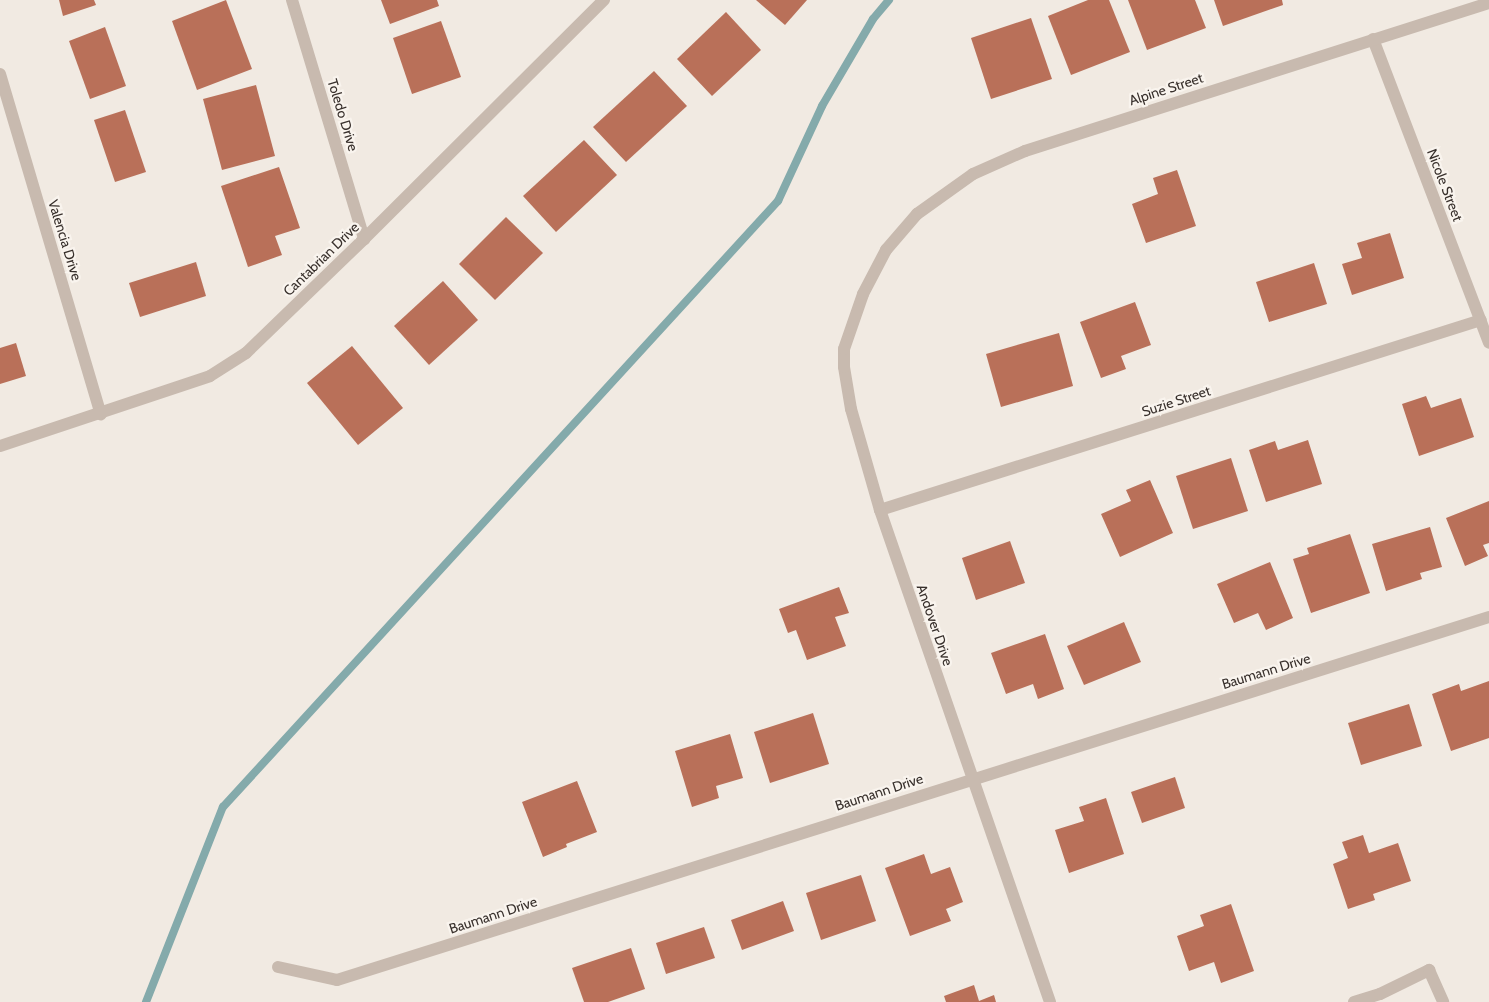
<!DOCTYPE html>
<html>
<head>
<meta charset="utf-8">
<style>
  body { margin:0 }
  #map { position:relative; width:1489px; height:1002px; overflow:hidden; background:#f1eae2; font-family:Cabin,sans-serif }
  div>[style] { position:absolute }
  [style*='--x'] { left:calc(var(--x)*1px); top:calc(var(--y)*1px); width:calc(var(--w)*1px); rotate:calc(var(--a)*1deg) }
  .stream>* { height:8px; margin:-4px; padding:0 4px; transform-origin:4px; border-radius:4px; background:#84aaab }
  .building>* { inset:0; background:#b97059 }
  .minor>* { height:12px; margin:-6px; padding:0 6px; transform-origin:6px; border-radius:6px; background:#c8baaf }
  span { translate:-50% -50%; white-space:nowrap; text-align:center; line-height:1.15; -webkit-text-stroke:4.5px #f9f4ee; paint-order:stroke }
  .street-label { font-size:14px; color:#38302c }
</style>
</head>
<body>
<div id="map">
  <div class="stream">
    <div style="--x:146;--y:1002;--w:210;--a:-68.5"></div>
    <div style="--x:223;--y:807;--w:822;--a:-47.52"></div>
    <div style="--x:778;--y:201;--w:105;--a:-65.1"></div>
    <div style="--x:822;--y:106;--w:101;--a:-59.6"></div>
    <div style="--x:873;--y:19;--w:25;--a:-50"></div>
  </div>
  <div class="building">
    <div style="clip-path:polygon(59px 0,94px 0,96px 5px,63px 16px)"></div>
    <div style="clip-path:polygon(226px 0,252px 69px,197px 90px,172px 21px)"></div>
    <div style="clip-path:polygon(381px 0,437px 0,439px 6px,390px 24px)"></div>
    <div style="clip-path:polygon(756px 0,807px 0,785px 25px)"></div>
    <div style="clip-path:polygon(1088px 0,1109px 0,1130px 52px,1071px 75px,1048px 16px)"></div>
    <div style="clip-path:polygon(1128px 0,1195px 0,1206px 28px,1147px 50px)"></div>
    <div style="clip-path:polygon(1214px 0,1282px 0,1283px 5px,1223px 26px)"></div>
    <div style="clip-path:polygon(726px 12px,761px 50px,712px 96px,677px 59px)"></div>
    <div style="clip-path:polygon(1031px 18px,1052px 79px,991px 99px,971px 38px)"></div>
    <div style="clip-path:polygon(441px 21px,461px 77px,412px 94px,393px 38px)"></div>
    <div style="clip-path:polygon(105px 27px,126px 86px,90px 99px,69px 41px)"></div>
    <div style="clip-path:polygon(654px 71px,687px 106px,626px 162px,593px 127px)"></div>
    <div style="clip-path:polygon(256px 85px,275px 156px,222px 170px,203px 99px)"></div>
    <div style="clip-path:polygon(125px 110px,146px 172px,115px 182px,94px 120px)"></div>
    <div style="clip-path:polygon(584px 140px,617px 175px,556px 232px,523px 196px)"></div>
    <div style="clip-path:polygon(279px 167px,300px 228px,275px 236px,282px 255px,248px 267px,221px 186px)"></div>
    <div style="clip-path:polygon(1177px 170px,1196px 226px,1146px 243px,1132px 204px,1158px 194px,1153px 178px)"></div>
    <div style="clip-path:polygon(506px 217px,543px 253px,495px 300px,459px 264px)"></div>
    <div style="clip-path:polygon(1390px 233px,1404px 278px,1352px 295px,1342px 264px,1362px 258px,1357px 243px)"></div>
    <div style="clip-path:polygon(196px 262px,206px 296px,140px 317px,129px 283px)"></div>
    <div style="clip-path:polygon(1314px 263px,1327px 304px,1269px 322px,1256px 282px)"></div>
    <div style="clip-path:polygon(443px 281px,478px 320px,429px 365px,394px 326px)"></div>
    <div style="clip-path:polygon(1135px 302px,1151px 345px,1121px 356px,1126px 369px,1101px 378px,1080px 322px)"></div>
    <div style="clip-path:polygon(1059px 333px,1073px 386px,1001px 407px,986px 354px)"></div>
    <div style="clip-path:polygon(16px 343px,26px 376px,0 384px,0 348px)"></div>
    <div style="clip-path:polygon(352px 346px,403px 408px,358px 445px,307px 383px)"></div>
    <div style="clip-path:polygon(1426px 396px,1431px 408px,1461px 398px,1474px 437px,1419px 456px,1402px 404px)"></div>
    <div style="clip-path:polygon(1308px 440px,1322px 484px,1266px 502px,1249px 450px,1275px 441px,1278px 450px)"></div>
    <div style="clip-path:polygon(1231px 458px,1248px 511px,1193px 529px,1176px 476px)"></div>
    <div style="clip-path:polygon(1150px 480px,1173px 533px,1120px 557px,1101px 514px,1131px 501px,1126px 490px)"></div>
    <div style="clip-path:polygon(1489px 501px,1489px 543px,1483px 545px,1488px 556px,1465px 566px,1446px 518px)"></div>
    <div style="clip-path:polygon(1430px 527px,1442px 567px,1420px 573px,1422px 579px,1386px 591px,1372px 544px)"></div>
    <div style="clip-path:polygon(1350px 534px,1370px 593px,1311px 613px,1293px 559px,1309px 554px,1307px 548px)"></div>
    <div style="clip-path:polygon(1010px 541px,1025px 583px,976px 600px,962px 558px)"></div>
    <div style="clip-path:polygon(1270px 562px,1293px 618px,1266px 630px,1258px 613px,1234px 623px,1217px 584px)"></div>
    <div style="clip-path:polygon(839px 587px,849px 613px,835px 617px,846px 646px,807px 660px,796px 630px,788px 633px,779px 609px)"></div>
    <div style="clip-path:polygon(1124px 622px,1141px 662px,1084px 685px,1067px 646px)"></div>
    <div style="clip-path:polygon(1045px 634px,1064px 689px,1038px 699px,1033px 684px,1006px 694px,991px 653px)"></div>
    <div style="clip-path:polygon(1489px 681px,1489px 738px,1451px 751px,1432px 694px,1459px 684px,1461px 691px)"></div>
    <div style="clip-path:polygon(1409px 704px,1422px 746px,1361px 765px,1348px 723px)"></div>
    <div style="clip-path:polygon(813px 713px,829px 764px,770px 783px,754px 732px)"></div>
    <div style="clip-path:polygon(730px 734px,743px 778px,716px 786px,719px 798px,692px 807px,675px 751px)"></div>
    <div style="clip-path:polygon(1175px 777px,1185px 808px,1142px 823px,1131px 792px)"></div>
    <div style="clip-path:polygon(577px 781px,597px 832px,566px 844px,567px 847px,543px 857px,522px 802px)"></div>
    <div style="clip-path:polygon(1106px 798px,1124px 854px,1069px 873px,1055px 830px,1084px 821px,1079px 807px)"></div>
    <div style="clip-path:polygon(1363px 835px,1369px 853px,1398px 843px,1411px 881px,1373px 894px,1375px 900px,1348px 909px,1333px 864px,1348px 858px,1342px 842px)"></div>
    <div style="clip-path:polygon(924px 854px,931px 874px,950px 867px,963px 902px,946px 909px,951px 921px,910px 936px,885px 868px)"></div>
    <div style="clip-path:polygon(861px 875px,876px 921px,821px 940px,806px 893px)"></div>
    <div style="clip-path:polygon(783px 901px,794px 931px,742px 950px,731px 920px)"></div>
    <div style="clip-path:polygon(1231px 904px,1254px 971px,1221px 983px,1214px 962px,1189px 971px,1177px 936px,1204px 926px,1200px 915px)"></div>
    <div style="clip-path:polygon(704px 927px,715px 958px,666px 974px,656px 943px)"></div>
    <div style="clip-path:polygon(631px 948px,645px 989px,608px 1002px,584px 1002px,572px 968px)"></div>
    <div style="clip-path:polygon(974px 985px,979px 1001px,994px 995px,996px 1002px,946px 1002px,944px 996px)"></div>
  </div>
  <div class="minor">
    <div style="--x:292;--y:0;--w:250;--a:73.2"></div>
    <div style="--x:1373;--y:39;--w:325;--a:69.1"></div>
    <div style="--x:0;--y:74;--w:355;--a:73.5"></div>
    <div style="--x:0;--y:446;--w:221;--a:-18.4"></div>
    <div style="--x:210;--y:376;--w:43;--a:-32.6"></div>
    <div style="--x:246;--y:353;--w:164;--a:-44"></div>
    <div style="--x:364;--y:239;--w:339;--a:-44.9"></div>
    <div style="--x:880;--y:510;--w:630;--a:-17.54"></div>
    <div style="--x:278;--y:967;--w:60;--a:12.4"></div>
    <div style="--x:337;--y:980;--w:1208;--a:-17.49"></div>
    <div style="--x:1050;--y:1002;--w:521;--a:-109.06"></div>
    <div style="--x:880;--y:510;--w:105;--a:-106"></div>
    <div style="--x:851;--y:409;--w:43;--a:-99.5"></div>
    <div style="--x:844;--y:367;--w:18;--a:-90"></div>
    <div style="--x:844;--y:349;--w:58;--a:-70.9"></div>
    <div style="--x:863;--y:294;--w:50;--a:-62.4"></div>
    <div style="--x:886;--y:250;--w:48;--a:-49.3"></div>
    <div style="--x:917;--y:214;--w:69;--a:-35.5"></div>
    <div style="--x:973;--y:174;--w:57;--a:-23.9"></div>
    <div style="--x:1025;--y:151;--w:487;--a:-17.7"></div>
    <div style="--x:1354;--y:1002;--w:27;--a:-17"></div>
    <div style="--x:1380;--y:994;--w:55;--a:-26.1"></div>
    <div style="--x:1429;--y:970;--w:35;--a:66"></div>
  </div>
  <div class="street-label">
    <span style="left:1166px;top:89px;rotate:-18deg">Alpine Street</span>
    <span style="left:343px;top:115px;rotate:73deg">Toledo Drive</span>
    <span style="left:1445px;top:185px;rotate:69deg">Nicole Street</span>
    <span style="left:65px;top:240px;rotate:73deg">Valencia Drive</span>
    <span style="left:321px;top:259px;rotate:-44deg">Cantabrian Drive</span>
    <span style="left:1176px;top:401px;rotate:-18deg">Suzie Street</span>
    <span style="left:935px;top:625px;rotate:71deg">Andover Drive</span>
    <span style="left:1266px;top:671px;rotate:-17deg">Baumann Drive</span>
    <span style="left:879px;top:792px;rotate:-18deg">Baumann Drive</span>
    <span style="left:493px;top:915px;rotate:-18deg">Baumann Drive</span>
  </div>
</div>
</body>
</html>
